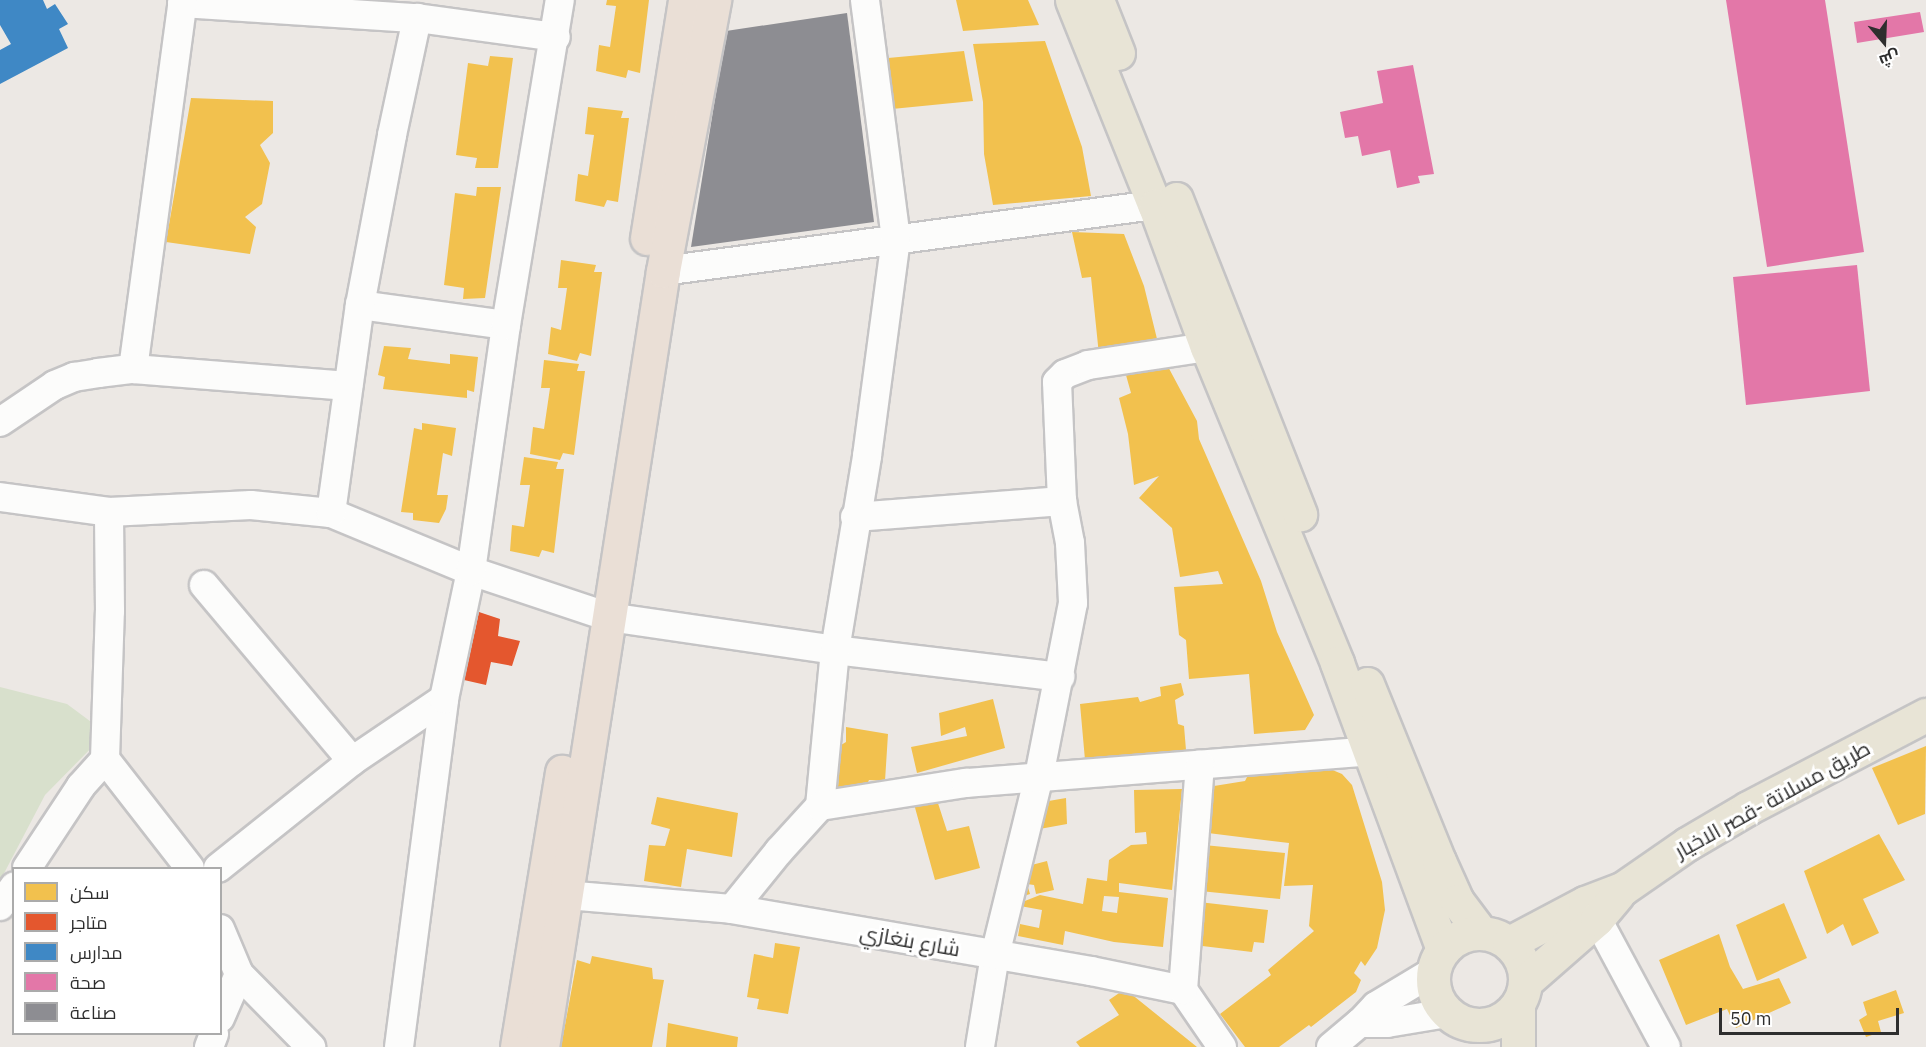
<!DOCTYPE html>
<html>
<head>
<meta charset="utf-8">
<style>
  body { margin:0 }
  #map { position:relative; width:1926px; height:1047px; overflow:hidden; background:#ece8e4; font-family:"IBM Plex Sans",Cairo,sans-serif }
  div>[style] { position:absolute }
  [style*='--x'] { left:calc(var(--x)*1px); top:calc(var(--y)*1px); width:calc(var(--w)*1px); rotate:calc(var(--a)*1deg) }
  .cemetery>* { inset:0; background:#d8e0cc }
  .homes>* { inset:0; background:#f2c14e }
  .shops>* { inset:0; background:#e4572e }
  .schools>* { inset:0; background:#3f88c5 }
  .health>* { inset:0; background:#e377a8 }
  .industry>* { inset:0; background:#8d8d92 }
  .roads { filter:drop-shadow(2px 0 #c5c4c5) drop-shadow(-2px 0 #c5c4c5) drop-shadow(0 2px #c5c4c5) drop-shadow(0 -2px #c5c4c5) }
  .minor>* { height:28px; margin:-14px; padding:0 14px; transform-origin:14px; border-radius:14px; background:#fcfcfb }
  .major>* { height:33px; margin:-16.5px; padding:0 16.5px; transform-origin:16.5px; border-radius:16.5px; background:#e8e4d6 }
  .major>.ring { margin:-16.5px; padding:0; box-sizing:content-box; background:none; border:33px solid #e8e4d6; border-radius:50% }
  .highway>* { height:33px; margin:-16.5px; padding:0 16.5px; transform-origin:16.5px; border-radius:16.5px; background:#eadfd6 }
  span { translate:-50% -50%; white-space:nowrap; text-align:center; line-height:1.15; -webkit-text-stroke:6px #fff; paint-order:stroke }
  .street-label { font-size:21px; color:#2e2e2e }
  .legend { position:absolute; left:12px; top:867px; width:210px; height:168px; box-sizing:border-box; background:#fff; border:2px solid #ababab; margin:0; padding:8px 10px; list-style:none; font-size:18px; color:#2e2e2e }
  .legend li { display:flex; align-items:center; gap:12px; height:30px }
  .legend b { width:30px; border:2px solid #ababab }
  .north { position:absolute; left:1854px; top:12px; width:60px; height:60px; -webkit-text-stroke:4px #fff; paint-order:stroke; rotate:161deg; font-size:16px; font-weight:700; line-height:24px; text-align:center; color:#2e2e2e }
  .north::after { content:''; display:block; margin:auto; width:21px; height:27px; background:#2e2e2e; clip-path:polygon(50% 0,100% 100%,50% 72%,0 100%) }
  .scale { position:absolute; left:1719px; top:1008px; width:180px; height:27px; box-sizing:border-box; border:3px solid #2e2e2e; border-top:0; padding-left:8px; font-size:18px; line-height:21px; white-space:nowrap; color:#2e2e2e; -webkit-text-stroke:4px #fff; paint-order:stroke }
</style>
</head>
<body>
<div id="map">
  <div class="cemetery">
    <div style="clip-path:polygon(0 687px,67px 704px,106px 733px,45px 795px,0 881px)"></div>
  </div>
  <div class="homes">
    <div style="clip-path:polygon(607px 0,649px 0,640px 73px,628px 70px,626px 78px,596px 71px,599px 45px,610px 47px,616px 6px,606px 5px)"></div>
    <div style="clip-path:polygon(956px 0,1028px 0,1039px 25px,963px 31px)"></div>
    <div style="clip-path:polygon(1045px 41px,1082px 147px,1091px 196px,993px 205px,984px 154px,983px 102px,973px 44px)"></div>
    <div style="clip-path:polygon(964px 51px,973px 101px,892px 109px,888px 58px)"></div>
    <div style="clip-path:polygon(490px 56px,513px 58px,498px 168px,475px 168px,477px 158px,456px 155px,468px 63px,488px 66px)"></div>
    <div style="clip-path:polygon(191px 98px,273px 101px,273px 133px,260px 145px,270px 163px,262px 204px,245px 217px,256px 227px,250px 254px,166px 242px)"></div>
    <div style="clip-path:polygon(588px 107px,623px 111px,621px 118px,629px 118px,618px 202px,607px 200px,604px 207px,575px 201px,578px 174px,588px 176px,594px 135px,585px 134px)"></div>
    <div style="clip-path:polygon(477px 187px,501px 187px,485px 298px,463px 299px,464px 288px,444px 285px,455px 193px,476px 196px)"></div>
    <div style="clip-path:polygon(1072px 232px,1124px 234px,1144px 286px,1159px 347px,1099px 355px,1091px 277px,1082px 278px)"></div>
    <div style="clip-path:polygon(561px 260px,596px 265px,594px 272px,602px 272px,591px 356px,580px 353px,577px 361px,548px 354px,551px 327px,561px 330px,567px 288px,558px 288px)"></div>
    <div style="clip-path:polygon(384px 346px,411px 348px,408px 359px,450px 364px,450px 354px,478px 357px,474px 392px,467px 390px,467px 398px,383px 389px,385px 377px,378px 375px)"></div>
    <div style="clip-path:polygon(544px 360px,579px 364px,577px 371px,585px 371px,574px 455px,563px 453px,560px 460px,530px 454px,533px 427px,544px 429px,550px 388px,541px 388px)"></div>
    <div style="clip-path:polygon(1165px 361px,1197px 421px,1199px 439px,1261px 581px,1277px 632px,1314px 715px,1305px 730px,1254px 734px,1249px 674px,1189px 679px,1186px 640px,1179px 635px,1174px 587px,1223px 584px,1218px 571px,1180px 577px,1172px 528px,1139px 498px,1159px 476px,1134px 485px,1128px 434px,1119px 398px,1131px 393px,1124px 368px)"></div>
    <div style="clip-path:polygon(422px 423px,456px 428px,452px 456px,443px 453px,437px 495px,448px 495px,446px 509px,439px 523px,413px 520px,413px 513px,401px 512px,414px 428px,422px 430px)"></div>
    <div style="clip-path:polygon(524px 457px,558px 462px,556px 469px,564px 469px,554px 553px,542px 550px,539px 557px,510px 551px,512px 525px,524px 527px,530px 485px,520px 485px)"></div>
    <div style="clip-path:polygon(1181px 683px,1184px 695px,1175px 700px,1178px 724px,1184px 726px,1186px 750px,1085px 760px,1080px 704px,1138px 697px,1140px 702px,1161px 696px,1160px 687px)"></div>
    <div style="clip-path:polygon(993px 699px,1005px 748px,917px 773px,911px 747px,967px 736px,965px 727px,941px 736px,939px 713px)"></div>
    <div style="clip-path:polygon(846px 727px,888px 734px,885px 781px,869px 780px,866px 787px,838px 787px,841px 745px,846px 742px)"></div>
    <div style="clip-path:polygon(1926px 746px,1925px 814px,1898px 825px,1872px 768px)"></div>
    <div style="clip-path:polygon(1323px 766px,1342px 774px,1352px 785px,1382px 882px,1385px 910px,1377px 948px,1365px 966px,1361px 961px,1354px 973px,1361px 980px,1356px 992px,1311px 1027px,1309px 1025px,1279px 1047px,1245px 1047px,1220px 1014px,1271px 975px,1268px 970px,1314px 931px,1309px 926px,1313px 885px,1284px 886px,1289px 843px,1208px 833px,1214px 786px,1245px 781px,1248px 775px,1264px 773px,1266px 769px,1297px 772px)"></div>
    <div style="clip-path:polygon(evenodd,1182px 789px,1172px 890px,1119px 883px,1119px 892px,1168px 898px,1163px 947px,1114px 942px,1065px 931px,1063px 945px,1018px 936px,1020px 924px,1039px 928px,1042px 910px,1015px 905px,1040px 895px,1083px 904px,1087px 878px,1107px 881px,1109px 860px,1131px 845px,1147px 844px,1146px 832px,1135px 833px,1134px 790px,1182px 789px,1104px 896px,1119px 897px,1117px 913px,1102px 911px,1104px 896px)"></div>
    <div style="clip-path:polygon(657px 797px,738px 813px,732px 857px,687px 849px,681px 887px,644px 881px,649px 845px,665px 846px,670px 829px,651px 824px)"></div>
    <div style="clip-path:polygon(936px 797px,947px 831px,969px 826px,980px 868px,935px 880px,914px 804px)"></div>
    <div style="clip-path:polygon(1066px 798px,1067px 824px,1034px 830px,1037px 803px)"></div>
    <div style="clip-path:polygon(1879px 834px,1905px 880px,1863px 899px,1879px 933px,1852px 946px,1843px 924px,1827px 934px,1804px 871px)"></div>
    <div style="clip-path:polygon(1204px 845px,1285px 853px,1280px 899px,1200px 891px)"></div>
    <div style="clip-path:polygon(1047px 861px,1054px 890px,1036px 894px,1034px 885px,1027px 884px,1030px 894px,1014px 899px,1020px 868px)"></div>
    <div style="clip-path:polygon(1199px 902px,1268px 910px,1264px 943px,1254px 942px,1252px 952px,1194px 945px)"></div>
    <div style="clip-path:polygon(1784px 903px,1807px 958px,1757px 981px,1736px 925px)"></div>
    <div style="clip-path:polygon(1719px 934px,1730px 967px,1743px 989px,1779px 978px,1791px 1003px,1736px 1028px,1727px 1009px,1686px 1025px,1659px 960px)"></div>
    <div style="clip-path:polygon(775px 943px,800px 947px,788px 1014px,757px 1009px,759px 999px,747px 997px,754px 954px,773px 958px)"></div>
    <div style="clip-path:polygon(592px 956px,652px 968px,653px 979px,664px 980px,652px 1047px,561px 1047px,577px 960px,590px 964px)"></div>
    <div style="clip-path:polygon(1125px 989px,1197px 1047px,1080px 1047px,1076px 1042px,1119px 1015px,1109px 1000px)"></div>
    <div style="clip-path:polygon(1896px 990px,1904px 1013px,1878px 1021px,1881px 1032px,1866px 1037px,1859px 1020px,1867px 1015px,1863px 1002px)"></div>
    <div style="clip-path:polygon(668px 1023px,738px 1037px,737px 1047px,666px 1047px)"></div>
  </div>
  <div class="shops">
    <div style="clip-path:polygon(479px 612px,500px 619px,498px 636px,520px 641px,512px 666px,491px 662px,486px 685px,464px 680px)"></div>
  </div>
  <div class="schools">
    <div style="clip-path:polygon(0 0,43px 0,47px 9px,55px 4px,68px 24px,59px 29px,68px 48px,0 84px,0 50px,11px 44px,0 25px)"></div>
  </div>
  <div class="health">
    <div style="clip-path:polygon(1726px 0,1825px 0,1864px 252px,1767px 267px)"></div>
    <div style="clip-path:polygon(1920px 12px,1924px 32px,1857px 43px,1854px 22px)"></div>
    <div style="clip-path:polygon(1413px 65px,1434px 174px,1418px 176px,1420px 183px,1397px 188px,1390px 150px,1362px 156px,1358px 136px,1345px 138px,1340px 112px,1383px 103px,1377px 71px)"></div>
    <div style="clip-path:polygon(1857px 265px,1870px 391px,1746px 405px,1733px 277px)"></div>
  </div>
  <div class="industry">
    <div style="clip-path:polygon(847px 13px,874px 222px,691px 247px,726px 31px)"></div>
  </div>
  <div class="roads">
    <div class="minor">
      <div style="--x:182;--y:3;--w:235;--a:3.7"></div>
      <div style="--x:417;--y:18;--w:140;--a:7.8"></div>
      <div style="--x:663;--y:271;--w:518;--a:-7.66"></div>
      <div style="--x:360;--y:305;--w:147;--a:7.8"></div>
      <div style="--x:133;--y:369;--w:372;--a:-82.3"></div>
      <div style="--x:0;--y:422;--w:66;--a:-33.9"></div>
      <div style="--x:55;--y:385;--w:21;--a:-23"></div>
      <div style="--x:74;--y:377;--w:24;--a:-9"></div>
      <div style="--x:98;--y:373;--w:35;--a:-7"></div>
      <div style="--x:133;--y:369;--w:216;--a:4.5"></div>
      <div style="--x:0;--y:497;--w:110;--a:7.8"></div>
      <div style="--x:109;--y:512;--w:142;--a:-2.8"></div>
      <div style="--x:251;--y:505;--w:80;--a:5.7"></div>
      <div style="--x:331;--y:513;--w:152;--a:22.5"></div>
      <div style="--x:471;--y:571;--w:145;--a:18.4"></div>
      <div style="--x:609;--y:617;--w:228;--a:8.3"></div>
      <div style="--x:835;--y:650;--w:227;--a:6.8"></div>
      <div style="--x:1062;--y:501;--w:119;--a:-92.4"></div>
      <div style="--x:1057;--y:382;--w:11;--a:-45"></div>
      <div style="--x:1065;--y:374;--w:25;--a:-21"></div>
      <div style="--x:1088;--y:365;--w:120;--a:-8.6"></div>
      <div style="--x:331;--y:513;--w:210;--a:-82.1"></div>
      <div style="--x:360;--y:305;--w:173;--a:-79.3"></div>
      <div style="--x:392;--y:135;--w:120;--a:-77.9"></div>
      <div style="--x:855;--y:517;--w:208;--a:-4.4"></div>
      <div style="--x:1062;--y:501;--w:43;--a:79.2"></div>
      <div style="--x:1070;--y:543;--w:60;--a:87.1"></div>
      <div style="--x:1073;--y:603;--w:176;--a:101.1"></div>
      <div style="--x:1039;--y:776;--w:184;--a:103.8"></div>
      <div style="--x:995;--y:955;--w:93;--a:99.3"></div>
      <div style="--x:204;--y:585;--w:230;--a:49.9"></div>
      <div style="--x:105;--y:759;--w:138;--a:52.1"></div>
      <div style="--x:820;--y:806;--w:157;--a:-84.5"></div>
      <div style="--x:835;--y:650;--w:197;--a:-80.6"></div>
      <div style="--x:867;--y:456;--w:219;--a:-82.4"></div>
      <div style="--x:896;--y:239;--w:241;--a:-97.4"></div>
      <div style="--x:27;--y:868;--w:98;--a:-56.6"></div>
      <div style="--x:81;--y:786;--w:36;--a:-48"></div>
      <div style="--x:105;--y:759;--w:148;--a:-88.1"></div>
      <div style="--x:110;--y:611;--w:99;--a:-90.6"></div>
      <div style="--x:218;--y:868;--w:171;--a:-38.6"></div>
      <div style="--x:352;--y:761;--w:111;--a:-34"></div>
      <div style="--x:566;--y:895;--w:167;--a:4.8"></div>
      <div style="--x:732;--y:909;--w:364;--a:9.8"></div>
      <div style="--x:1091;--y:971;--w:94;--a:11.7"></div>
      <div style="--x:1183;--y:990;--w:69;--a:55.6"></div>
      <div style="--x:0;--y:906;--w:24;--a:-54"></div>
      <div style="--x:732;--y:909;--w:75;--a:-51"></div>
      <div style="--x:779;--y:851;--w:61;--a:-47.7"></div>
      <div style="--x:820;--y:806;--w:148;--a:-9"></div>
      <div style="--x:966;--y:783;--w:404;--a:-4.5"></div>
      <div style="--x:1597;--y:919;--w:145;--a:61.7"></div>
      <div style="--x:220;--y:929;--w:49;--a:67.1"></div>
      <div style="--x:239;--y:974;--w:103;--a:45.4"></div>
      <div style="--x:1183;--y:990;--w:226;--a:-85.7"></div>
      <div style="--x:220;--y:1018;--w:48;--a:-66.6"></div>
      <div style="--x:1360;--y:1023;--w:27;--a:0"></div>
      <div style="--x:1387;--y:1023;--w:61;--a:-9.5"></div>
      <div style="--x:209;--y:1047;--w:14;--a:-69"></div>
      <div style="--x:399;--y:1047;--w:351;--a:-82.6"></div>
      <div style="--x:444;--y:699;--w:131;--a:-78.1"></div>
      <div style="--x:471;--y:571;--w:248;--a:-81.9"></div>
      <div style="--x:506;--y:325;--w:329;--a:-80.6"></div>
      <div style="--x:1331;--y:1047;--w:38;--a:-40"></div>
      <div style="--x:1360;--y:1023;--w:23;--a:-47"></div>
      <div style="--x:1376;--y:1006;--w:68;--a:-31.1"></div>
    </div>
    <div class="major">
      <div style="--x:1072;--y:0;--w:222;--a:68.1"></div>
      <div style="--x:1155;--y:206;--w:150;--a:69.8"></div>
      <div style="--x:1207;--y:347;--w:342;--a:67.6"></div>
      <div style="--x:1337;--y:663;--w:306;--a:69.7"></div>
      <div style="--x:1097;--y:0;--w:57;--a:68.4"></div>
      <div style="--x:1176;--y:199;--w:339;--a:68.5"></div>
      <div style="--x:1367;--y:684;--w:191;--a:67.9"></div>
      <div style="--x:1439;--y:861;--w:44;--a:65.8"></div>
      <div style="--x:1457;--y:901;--w:40;--a:53"></div>
      <div class="ring" style="left:1433px;top:933px;width:59px;height:59px"></div>
      <div style="--x:1509;--y:943;--w:86;--a:-27.8"></div>
      <div style="--x:1585;--y:903;--w:40;--a:-21"></div>
      <div style="--x:1622;--y:889;--w:79;--a:-34.7"></div>
      <div style="--x:1687;--y:844;--w:71;--a:-30.5"></div>
      <div style="--x:1748;--y:808;--w:201;--a:-27.6"></div>
      <div style="--x:1525;--y:982;--w:96;--a:-41.2"></div>
      <div style="--x:1597;--y:919;--w:31;--a:-50"></div>
      <div style="--x:1518;--y:1004;--w:43;--a:90"></div>
    </div>
    <div class="highway">
      <div style="--x:647;--y:238;--w:241;--a:-80.9"></div>
      <div style="--x:517;--y:1047;--w:279;--a:-80.7"></div>
      <div style="--x:542;--y:1047;--w:785;--a:-81.14"></div>
      <div style="--x:663;--y:271;--w:276;--a:-79.3"></div>
    </div>
  </div>
  <div class="street-label">
    <span style="left:1772px;top:799px;rotate:-29deg">طريق مسلاتة -قصر الاخيار</span>
    <span style="left:910px;top:940px;rotate:10deg">شارع بنغازي</span>
  </div>
  <ul class="legend">
  <li><b style="height:16px;background:#f2c14e"></b>سكن</li>
  <li><b style="height:16px;background:#e4572e"></b>متاجر</li>
  <li><b style="height:16px;background:#3f88c5"></b>مدارس</li>
  <li><b style="height:16px;background:#e377a8"></b>صحة</li>
  <li><b style="height:16px;background:#8d8d92"></b>صناعة</li>
  </ul>
  <div class="north">ش</div>
  <div class="scale">50 m</div>
</div>
</body>
</html>
